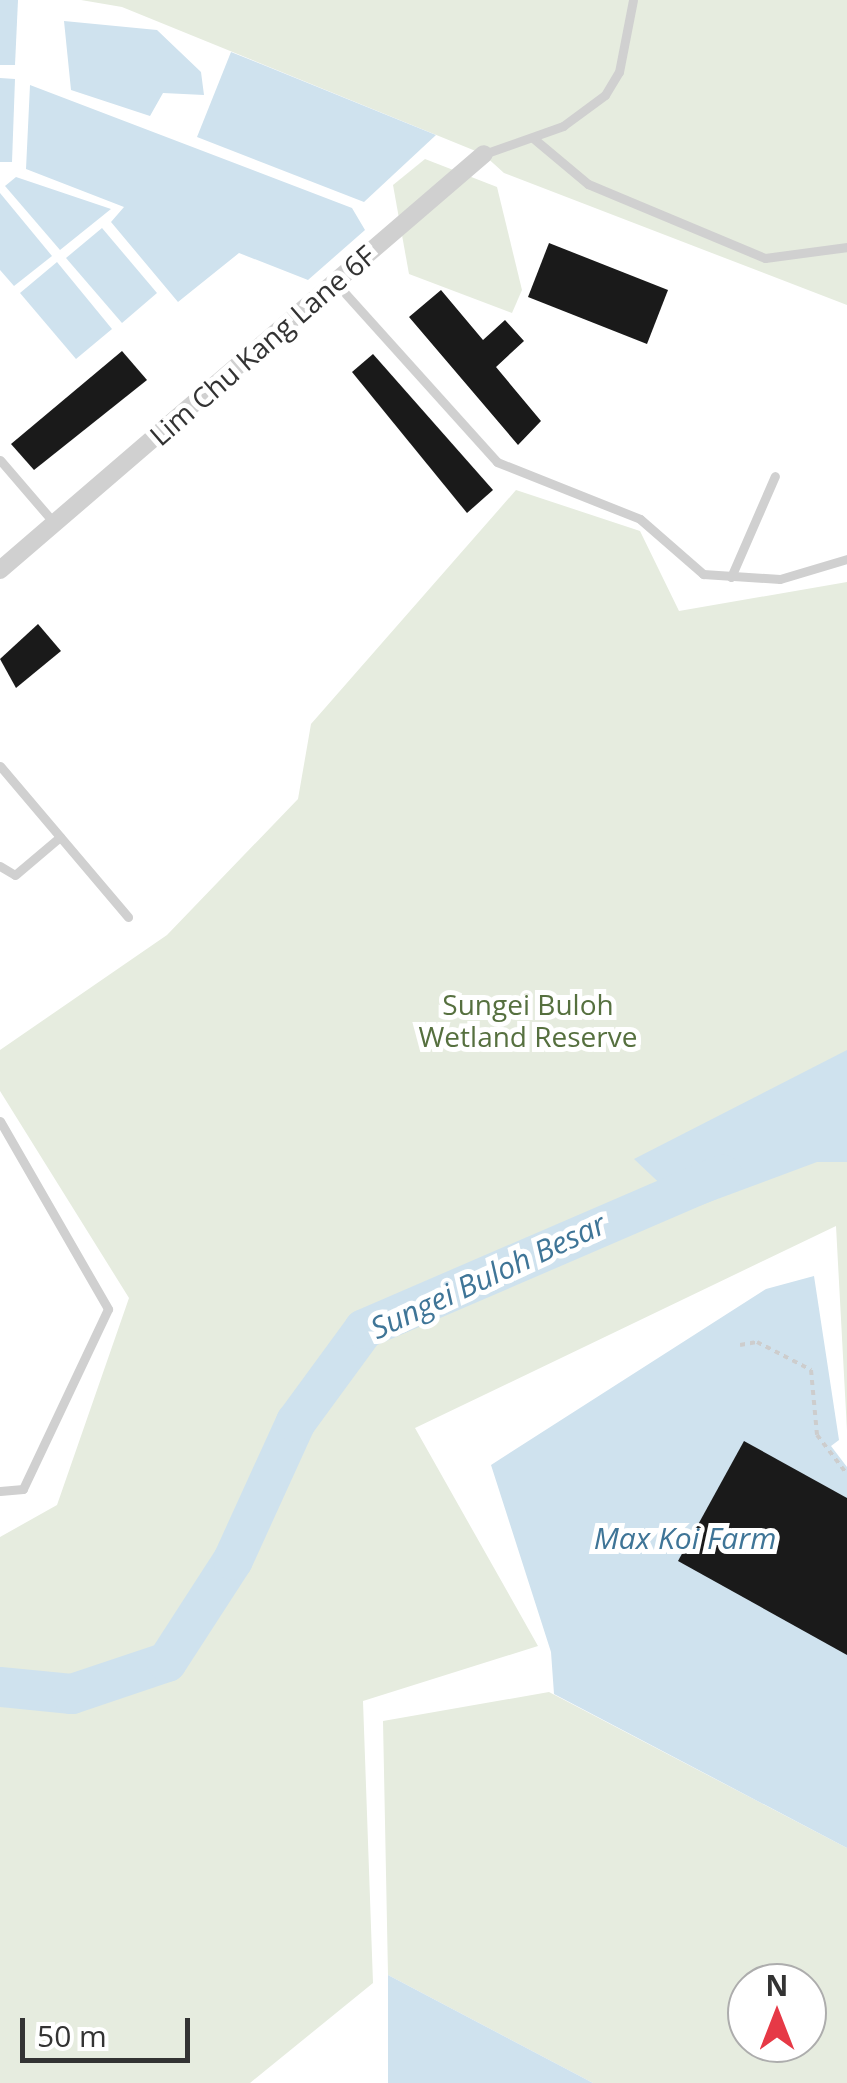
<!DOCTYPE html>
<html>
<head>
<meta charset="utf-8">
<style>
  body { margin:0 }
  #map { position:relative; width:847px; height:2083px; overflow:hidden; background:#fff; font-family:"Open Sans",sans-serif }
  div>[style] { position:absolute }
  [style*='--x'] { left:calc(var(--x)*1px); top:calc(var(--y)*1px); width:calc(var(--w)*1px); rotate:calc(var(--a)*1deg) }
  .green>* { inset:0; background:#e6ecdf }
  .water>* { inset:0; background:#cfe2ee }
  .river>* { height:40px; margin:-20px; padding:0 20px; transform-origin:20px; border-radius:20px; background:#cfe2ee }
  .building>* { inset:0; background:#1a1a1a }
  .path>* { height:4px; margin-top:-2px; transform-origin:0; background:repeating-linear-gradient(90deg,#cdcdcd 0 5px,transparent 0 10px) }
  .lane>* { height:9px; margin:-4.5px; padding:0 4.5px; transform-origin:4.5px; border-radius:4.5px; background:#d0d0d0 }
  .street>* { height:18px; margin:-9px; padding:0 9px; transform-origin:9px; border-radius:9px; background:#d0d0d0 }
  span { translate:-50% -50%; white-space:nowrap; text-align:center; line-height:1.15; -webkit-text-stroke:10px #fff; paint-order:stroke }
  .street-label { font-size:28px; color:#333 }
  .park-label { font-size:28px; color:#56703f }
  .water-label { font-size:30px; color:#3f7597; font-style:italic }
  .north { position:absolute; left:727px; top:1963px; width:100px; height:100px; box-sizing:border-box; background:#fff; border:2px solid #adadad; border-radius:50%; rotate:0deg; font-size:28px; font-weight:700; line-height:40px; text-align:center; color:#333 }
  .north::after { content:''; display:block; margin:auto; width:35px; height:45px; background:#e63946; clip-path:polygon(50% 0,100% 100%,50% 72%,0 100%) }
  .scale { position:absolute; left:20px; top:2018px; width:170px; height:45px; box-sizing:border-box; border:5px solid #333; border-top:0; padding-left:12px; font-size:30px; line-height:35px; white-space:nowrap; color:#333; -webkit-text-stroke:8px #fff; paint-order:stroke }
</style>
</head>
<body>
<div id="map">
  <div class="green">
    <div style="clip-path:polygon(81px 0,847px 0,847px 305px,504px 173px,483px 154px,122px 7px)"></div>
    <div style="clip-path:polygon(425px 159px,497px 187px,522px 290px,512px 313px,409px 274px,393px 185px)"></div>
    <div style="clip-path:polygon(516px 490px,640px 531px,679px 611px,847px 582px,847px 1431px,836px 1226px,415px 1428px,538px 1646px,363px 1701px,373px 1983px,250px 2083px,0 2083px,0 1537px,57px 1505px,129px 1298px,0 1091px,0 1050px,167px 935px,298px 799px,311px 724px)"></div>
    <div style="clip-path:polygon(evenodd,549px 1692px,847px 1848px,847px 2083px,593px 2083px,388px 1975px,383px 1721px,549px 1692px,747px 1983px,807px 1983px,807px 2043px,747px 2043px,747px 1983px)"></div>
  </div>
  <div class="water">
    <div style="clip-path:polygon(0 0,18px 0,15px 65px,0 65px)"></div>
    <div style="clip-path:polygon(64px 21px,157px 30px,201px 72px,204px 95px,163px 93px,150px 116px,71px 90px)"></div>
    <div style="clip-path:polygon(231px 52px,261px 64px,436px 135px,364px 202px,197px 137px)"></div>
    <div style="clip-path:polygon(0 78px,15px 79px,12px 162px,0 162px)"></div>
    <div style="clip-path:polygon(30px 85px,352px 208px,365px 230px,308px 280px,239px 253px,178px 302px,111px 222px,124px 207px,26px 169px)"></div>
    <div style="clip-path:polygon(16px 177px,111px 209px,60px 250px,5px 186px)"></div>
    <div style="clip-path:polygon(0 193px,52px 256px,14px 286px,0 270px)"></div>
    <div style="clip-path:polygon(102px 228px,157px 293px,122px 323px,66px 258px)"></div>
    <div style="clip-path:polygon(57px 262px,112px 329px,76px 359px,20px 293px)"></div>
    <div style="clip-path:polygon(847px 1050px,847px 1162px,817px 1162px,688px 1210px,634px 1159px)"></div>
    <div style="clip-path:polygon(814px 1276px,839px 1440px,831px 1446px,847px 1467px,847px 1848px,554px 1694px,551px 1652px,491px 1465px,766px 1289px)"></div>
    <div style="clip-path:polygon(388px 1975px,593px 2083px,388px 2083px)"></div>
  </div>
  <div class="river">
    <div style="--x:0;--y:1687;--w:72;--a:5.6"></div>
    <div style="--x:72;--y:1694;--w:100;--a:-18.6"></div>
    <div style="--x:167;--y:1662;--w:121;--a:-57.1"></div>
    <div style="--x:233;--y:1560;--w:152;--a:-65.5"></div>
    <div style="--x:296;--y:1422;--w:115;--a:-53.8"></div>
    <div style="--x:364;--y:1329;--w:390;--a:-23.3"></div>
  </div>
  <div class="building">
    <div style="clip-path:polygon(549px 243px,668px 290px,647px 344px,528px 297px)"></div>
    <div style="clip-path:polygon(441px 290px,483px 340px,505px 320px,524px 341px,496px 367px,541px 421px,518px 445px,409px 317px)"></div>
    <div style="clip-path:polygon(122px 351px,147px 380px,34px 470px,11px 444px)"></div>
    <div style="clip-path:polygon(373px 354px,493px 490px,467px 513px,352px 372px)"></div>
    <div style="clip-path:polygon(38px 624px,61px 651px,16px 688px,0 659px)"></div>
    <div style="clip-path:polygon(744px 1441px,847px 1498px,847px 1655px,678px 1561px)"></div>
  </div>
  <div class="path">
    <div style="--x:740;--y:1345;--w:17;--a:-10"></div>
    <div style="--x:757;--y:1342;--w:61;--a:27.4"></div>
    <div style="--x:811;--y:1370;--w:65;--a:84.7"></div>
    <div style="--x:817;--y:1435;--w:49;--a:52.4"></div>
  </div>
  <div class="lane">
    <div style="--x:533;--y:138;--w:72;--a:39.9"></div>
    <div style="--x:588;--y:184;--w:192;--a:22.7"></div>
    <div style="--x:765;--y:258;--w:83;--a:-7.6"></div>
    <div style="--x:484;--y:154;--w:84;--a:-19.5"></div>
    <div style="--x:563;--y:126;--w:52;--a:-36.4"></div>
    <div style="--x:605;--y:95;--w:27;--a:-59"></div>
    <div style="--x:619;--y:72;--w:73;--a:-79"></div>
    <div style="--x:335;--y:282;--w:242;--a:48"></div>
    <div style="--x:497;--y:462;--w:154;--a:21.7"></div>
    <div style="--x:640;--y:519;--w:84;--a:41.1"></div>
    <div style="--x:703;--y:574;--w:77;--a:3.7"></div>
    <div style="--x:780;--y:579;--w:70;--a:-16.6"></div>
    <div style="--x:0;--y:460;--w:84;--a:49.3"></div>
    <div style="--x:731;--y:577;--w:110;--a:-66.5"></div>
    <div style="--x:0;--y:766;--w:198;--a:49.7"></div>
    <div style="--x:0;--y:866;--w:17;--a:31"></div>
    <div style="--x:15;--y:875;--w:59;--a:-40.2"></div>
    <div style="--x:0;--y:1121;--w:217;--a:60.1"></div>
    <div style="--x:108;--y:1309;--w:199;--a:115.3"></div>
    <div style="--x:23;--y:1489;--w:23;--a:175"></div>
  </div>
  <div class="street">
    <div style="--x:0;--y:570;--w:638;--a:-40.68"></div>
  </div>
  <div class="street-label">
    <span style="left:262px;top:345px;rotate:-41deg">Lim Chu Kang Lane 6F</span>
  </div>
  <div class="park-label">
    <span style="left:528px;top:1020px">Sungei Buloh<br>Wetland Reserve</span>
  </div>
  <div class="water-label">
    <span style="left:488px;top:1276px;rotate:-25deg">Sungei Buloh Besar</span>
    <span style="left:685px;top:1538px">Max Koi Farm</span>
  </div>
  <div class="north">N</div>
  <div class="scale">50 m</div>
</div>
</body>
</html>
